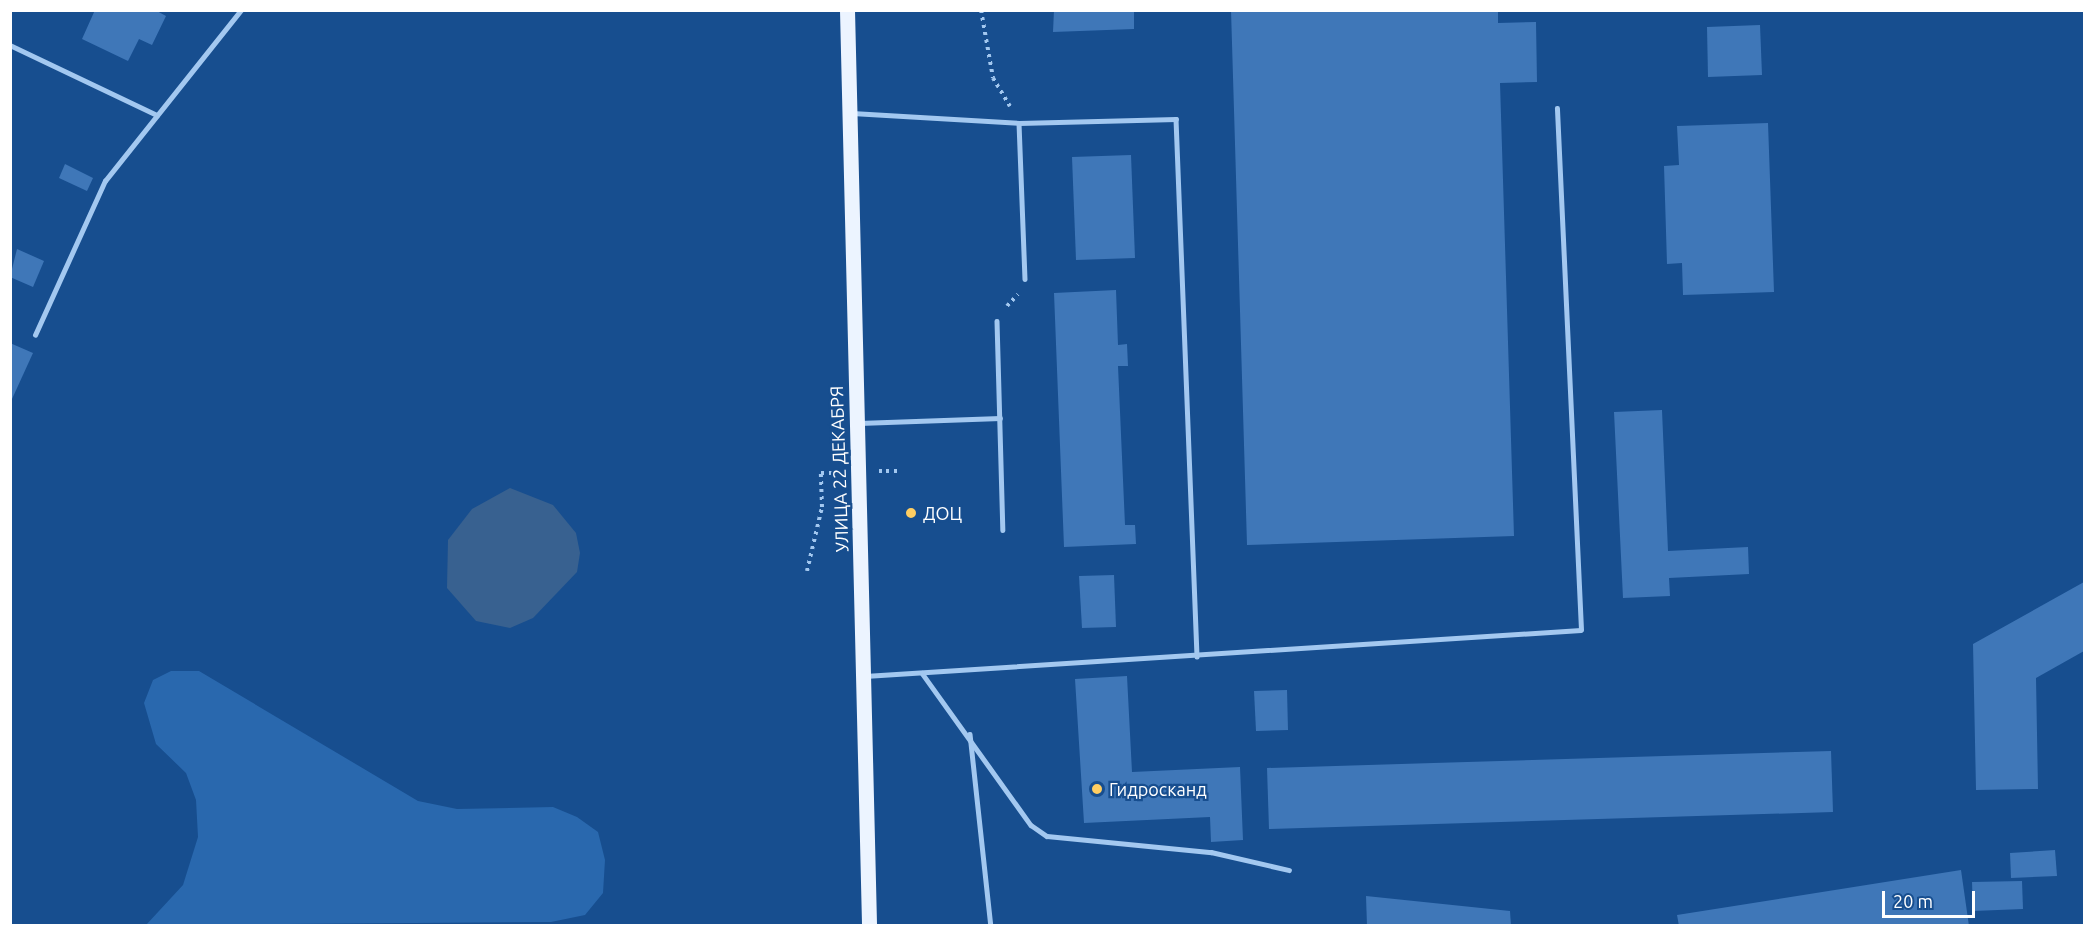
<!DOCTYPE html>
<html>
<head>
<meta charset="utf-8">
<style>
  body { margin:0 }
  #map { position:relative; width:2095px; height:936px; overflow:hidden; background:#174e8f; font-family:Ubuntu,sans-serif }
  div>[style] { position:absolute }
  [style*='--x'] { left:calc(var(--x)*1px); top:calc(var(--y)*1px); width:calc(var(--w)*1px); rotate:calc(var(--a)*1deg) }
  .green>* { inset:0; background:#2968ae }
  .water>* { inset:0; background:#386190 }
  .building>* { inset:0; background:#3f77b8 }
  .path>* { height:4px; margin-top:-2px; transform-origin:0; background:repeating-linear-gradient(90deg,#a3c8f0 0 3px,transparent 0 7.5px) }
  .service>* { height:4.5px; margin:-2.25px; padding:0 2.25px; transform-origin:2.25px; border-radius:2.25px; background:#a3c8f0 }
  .primary>* { height:15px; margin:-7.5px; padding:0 7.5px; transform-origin:7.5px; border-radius:7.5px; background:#ecf4ff }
  .dots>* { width:16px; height:16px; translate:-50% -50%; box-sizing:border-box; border:3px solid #174e8f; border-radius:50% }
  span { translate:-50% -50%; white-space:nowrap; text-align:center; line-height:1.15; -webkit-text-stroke:4.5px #174e8f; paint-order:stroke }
  .street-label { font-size:18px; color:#fff }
  .poi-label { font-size:18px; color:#fff }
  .left { translate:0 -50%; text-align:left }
  .frame { position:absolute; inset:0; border:12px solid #fff; pointer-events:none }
  .scale { position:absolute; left:1882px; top:891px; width:93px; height:27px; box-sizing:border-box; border:3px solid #fff; border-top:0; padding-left:8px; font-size:18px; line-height:21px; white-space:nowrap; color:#fff; -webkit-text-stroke:4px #174e8f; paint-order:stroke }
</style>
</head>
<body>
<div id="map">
  <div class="green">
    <div style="clip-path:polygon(171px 671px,199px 671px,418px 801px,457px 809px,553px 807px,577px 817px,598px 832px,605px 860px,603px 893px,585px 915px,551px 922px,146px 925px,183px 885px,198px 837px,196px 800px,186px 773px,156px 744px,144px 703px,153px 680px)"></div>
  </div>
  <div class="water">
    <div style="clip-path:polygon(510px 488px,553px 505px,576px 533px,580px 553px,577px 572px,533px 618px,510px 628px,476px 621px,447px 588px,448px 540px,472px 509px)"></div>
  </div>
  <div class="building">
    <div style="clip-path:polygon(95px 10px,155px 10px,166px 16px,152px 45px,139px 39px,128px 61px,82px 39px)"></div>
    <div style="clip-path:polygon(1134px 10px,1134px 29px,1053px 32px,1054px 10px)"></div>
    <div style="clip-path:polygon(1231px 10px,1498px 10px,1498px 23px,1536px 22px,1537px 82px,1500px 83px,1514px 536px,1247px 545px)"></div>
    <div style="clip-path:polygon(1760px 25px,1762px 75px,1708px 77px,1707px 27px)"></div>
    <div style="clip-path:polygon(1768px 123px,1774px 292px,1683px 295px,1682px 263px,1667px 264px,1664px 166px,1679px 165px,1677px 126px)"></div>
    <div style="clip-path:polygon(1131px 155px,1135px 258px,1076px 260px,1072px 157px)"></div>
    <div style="clip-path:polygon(65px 164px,93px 178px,87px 191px,59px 178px)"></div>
    <div style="clip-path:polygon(17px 249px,44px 261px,33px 287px,10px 277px)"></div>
    <div style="clip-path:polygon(1116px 290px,1118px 345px,1127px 344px,1128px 366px,1118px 366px,1125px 525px,1135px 525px,1136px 544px,1064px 547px,1054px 293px)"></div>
    <div style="clip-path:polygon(10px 343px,33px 353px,12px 399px,10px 398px)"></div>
    <div style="clip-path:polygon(1662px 410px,1668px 551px,1748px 547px,1749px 574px,1669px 578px,1670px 596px,1623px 598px,1614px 412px)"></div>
    <div style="clip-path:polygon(1114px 575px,1116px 627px,1082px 628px,1079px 576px)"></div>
    <div style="clip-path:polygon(2084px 582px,2084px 651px,2036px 678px,2038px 789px,1976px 790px,1973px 644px)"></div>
    <div style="clip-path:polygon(1127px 676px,1132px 772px,1240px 767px,1243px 840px,1211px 842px,1210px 817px,1084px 823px,1075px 679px)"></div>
    <div style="clip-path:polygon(1287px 690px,1288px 730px,1256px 731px,1254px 691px)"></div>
    <div style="clip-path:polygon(1831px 751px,1833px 812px,1269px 829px,1267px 768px)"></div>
    <div style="clip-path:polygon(2055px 850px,2057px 876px,2011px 878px,2010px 853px)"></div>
    <div style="clip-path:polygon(1961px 870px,1969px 926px,1679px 926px,1677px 915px)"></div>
    <div style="clip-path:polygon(2022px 881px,2023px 909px,1973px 911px,1972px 882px)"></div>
    <div style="clip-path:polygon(1366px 896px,1510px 911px,1511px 926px,1367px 926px)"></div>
  </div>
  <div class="path">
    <div style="--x:981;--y:10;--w:69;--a:80"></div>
    <div style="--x:993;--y:78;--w:33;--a:59"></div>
    <div style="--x:1007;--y:306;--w:16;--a:-47"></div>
    <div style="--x:879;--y:471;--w:21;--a:0"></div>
    <div style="--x:807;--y:571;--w:66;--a:-76.8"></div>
    <div style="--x:822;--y:507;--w:34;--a:-92"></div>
    <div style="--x:821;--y:473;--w:15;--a:0"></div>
  </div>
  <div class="service">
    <div style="--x:10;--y:45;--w:163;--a:25.5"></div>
    <div style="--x:852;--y:113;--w:167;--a:3.4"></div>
    <div style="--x:1019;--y:123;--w:157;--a:-1.5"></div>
    <div style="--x:1176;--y:119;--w:538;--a:87.76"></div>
    <div style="--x:1019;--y:123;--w:156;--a:87.8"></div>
    <div style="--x:997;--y:321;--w:209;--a:88.4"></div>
    <div style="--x:35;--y:335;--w:169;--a:-65.6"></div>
    <div style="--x:105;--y:181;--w:218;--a:-51.5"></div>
    <div style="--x:859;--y:423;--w:141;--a:-2"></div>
    <div style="--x:922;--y:673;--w:187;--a:54.4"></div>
    <div style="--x:1031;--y:825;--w:19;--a:35"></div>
    <div style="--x:1047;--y:836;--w:165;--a:5.6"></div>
    <div style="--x:1211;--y:852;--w:80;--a:13"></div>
    <div style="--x:865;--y:676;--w:717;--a:-3.68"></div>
    <div style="--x:1581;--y:630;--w:522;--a:-92.64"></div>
    <div style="--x:970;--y:734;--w:193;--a:83.8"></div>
  </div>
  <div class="primary">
    <div style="--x:847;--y:10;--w:916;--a:88.62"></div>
  </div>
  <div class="dots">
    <div style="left:911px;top:513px;background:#ffce62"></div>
    <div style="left:1097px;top:789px;background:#ffce62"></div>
  </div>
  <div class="street-label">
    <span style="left:839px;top:469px;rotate:-92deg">УЛИЦА 22 ДЕКАБРЯ</span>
  </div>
  <div class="poi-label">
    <span class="left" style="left:923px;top:513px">ДОЦ</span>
    <span class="left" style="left:1109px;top:789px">Гидросканд</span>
  </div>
  <div class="frame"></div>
  <div class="scale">20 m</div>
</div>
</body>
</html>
